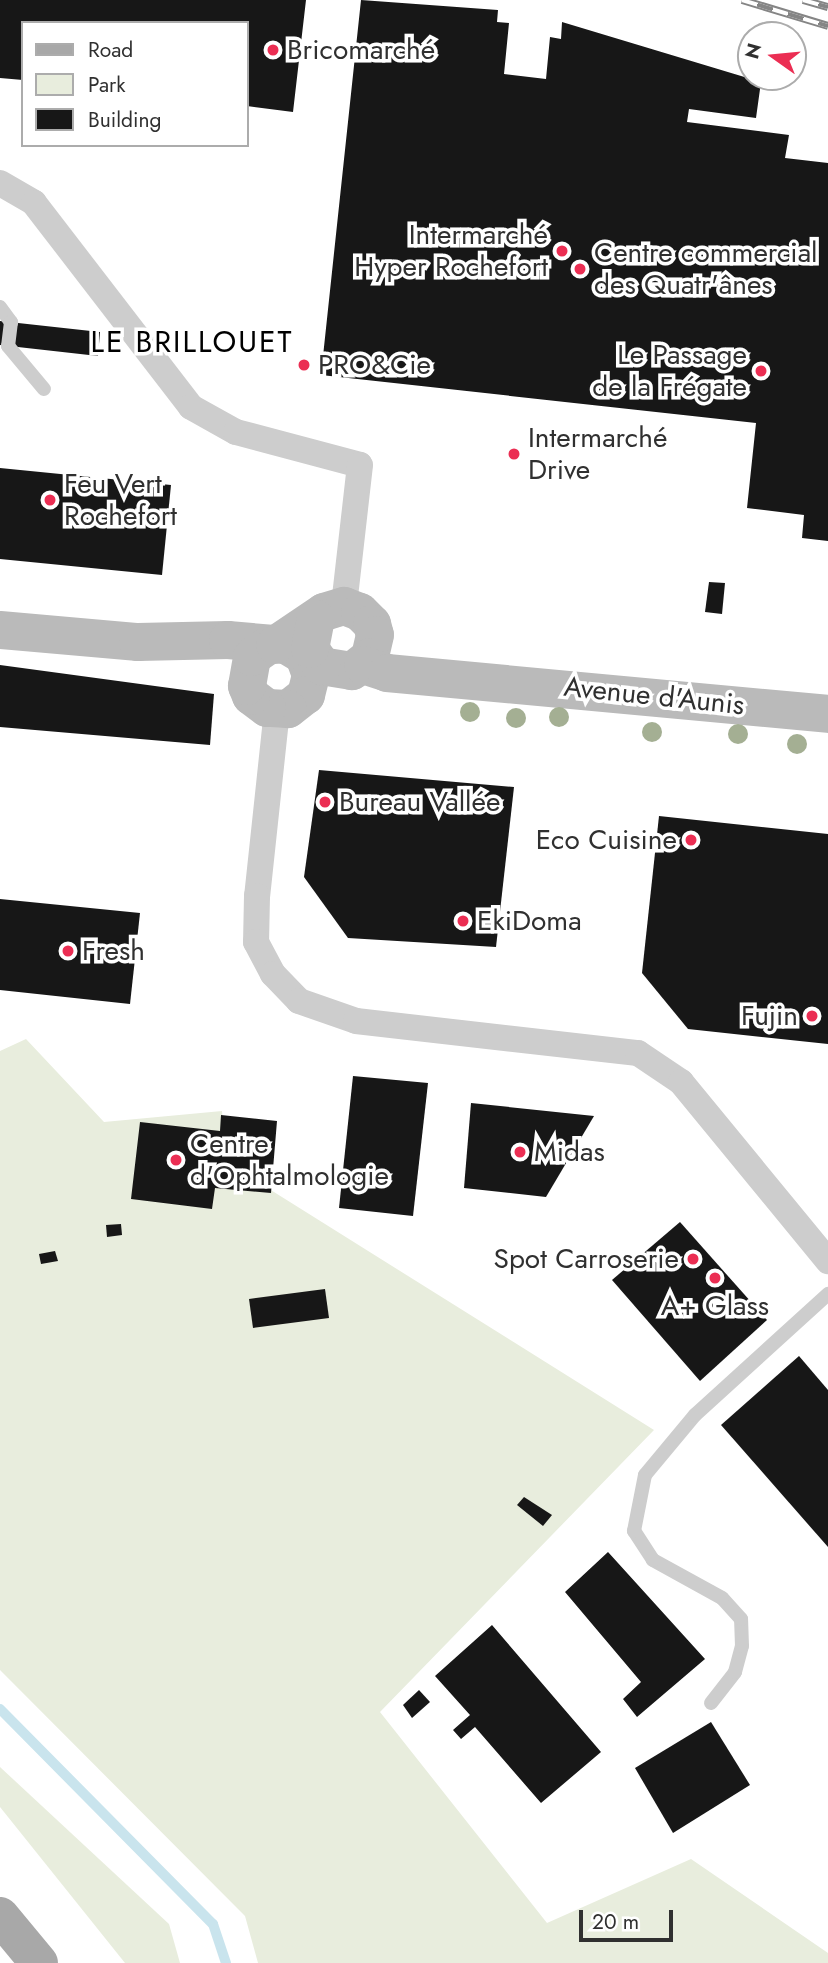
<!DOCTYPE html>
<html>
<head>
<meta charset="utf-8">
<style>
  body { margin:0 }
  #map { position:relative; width:828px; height:1963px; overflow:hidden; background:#fff; font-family:Jost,sans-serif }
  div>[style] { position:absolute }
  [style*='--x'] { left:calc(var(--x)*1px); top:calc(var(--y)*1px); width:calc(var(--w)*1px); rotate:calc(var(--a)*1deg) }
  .green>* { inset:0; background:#e8eddd }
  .stream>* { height:10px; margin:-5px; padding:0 5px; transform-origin:5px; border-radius:5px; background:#c9e4ed }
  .building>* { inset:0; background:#171717 }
  .service>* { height:14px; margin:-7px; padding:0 7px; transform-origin:7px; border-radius:7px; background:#cdcdcd }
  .minor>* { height:26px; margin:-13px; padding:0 13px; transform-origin:13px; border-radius:13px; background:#cdcdcd }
  .secondary>* { height:38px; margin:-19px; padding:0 19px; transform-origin:19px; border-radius:19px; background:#bababa }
  .primary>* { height:38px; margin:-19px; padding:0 19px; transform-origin:19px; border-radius:19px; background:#a8a8a8 }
  .rail>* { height:8px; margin-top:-4px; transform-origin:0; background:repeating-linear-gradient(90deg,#fff 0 16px,#858585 0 32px); box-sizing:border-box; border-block:2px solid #858585 }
  .trees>* { width:20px; height:20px; margin:-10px; border-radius:50%; background:#a4af93 }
  .dots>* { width:19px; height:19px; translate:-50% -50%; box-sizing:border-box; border:4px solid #fff; border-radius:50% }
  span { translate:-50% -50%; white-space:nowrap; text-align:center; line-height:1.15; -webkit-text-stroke:7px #fff; paint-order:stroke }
  .poi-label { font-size:28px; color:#303030 }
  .left { translate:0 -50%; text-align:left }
  .right { translate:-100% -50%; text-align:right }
  .street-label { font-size:28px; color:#303030 }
  .neighbourhood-label { font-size:30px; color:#000; letter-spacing:2px }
  .legend { position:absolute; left:21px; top:21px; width:228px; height:126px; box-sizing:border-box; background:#fff; border:2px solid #acacac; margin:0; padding:9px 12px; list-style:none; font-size:21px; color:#303030 }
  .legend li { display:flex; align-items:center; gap:14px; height:35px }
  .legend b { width:35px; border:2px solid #acacac }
  .north { position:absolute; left:737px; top:21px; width:70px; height:70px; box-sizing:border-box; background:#fff; border:2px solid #acacac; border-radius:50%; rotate:285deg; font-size:19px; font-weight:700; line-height:28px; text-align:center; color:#303030 }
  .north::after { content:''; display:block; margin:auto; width:24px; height:32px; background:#eb2e53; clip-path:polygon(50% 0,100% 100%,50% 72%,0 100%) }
  .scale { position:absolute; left:579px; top:1910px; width:94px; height:32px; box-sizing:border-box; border:4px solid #303030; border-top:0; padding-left:9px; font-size:21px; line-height:24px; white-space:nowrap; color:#303030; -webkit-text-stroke:5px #fff; paint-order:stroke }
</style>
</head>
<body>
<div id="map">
  <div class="green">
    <div style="clip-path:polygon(26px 1039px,104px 1122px,222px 1111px,226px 1162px,654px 1430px,380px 1712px,547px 1923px,691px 1859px,828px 1953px,828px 1963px,258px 1963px,245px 1916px,0 1670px,0 1051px)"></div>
    <div style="clip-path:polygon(0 1767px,169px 1924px,180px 1963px,125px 1963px,0 1807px)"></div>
  </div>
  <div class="stream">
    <div style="--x:0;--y:1709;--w:303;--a:45.3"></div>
    <div style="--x:213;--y:1924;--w:41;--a:71.6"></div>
  </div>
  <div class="building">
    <div style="clip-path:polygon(0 0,306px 0,293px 112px,247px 106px,247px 23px,23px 23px,23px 80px,0 78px)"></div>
    <div style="clip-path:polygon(361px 0,498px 10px,497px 22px,509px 23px,504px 74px,546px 79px,550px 37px,561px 39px,562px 22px,761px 82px,756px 118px,689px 109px,687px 122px,789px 135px,785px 158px,828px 163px,828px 541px,802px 538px,804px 515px,747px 508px,756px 423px,321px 375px)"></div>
    <div style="clip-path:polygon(0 321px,100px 332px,98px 356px,0 345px)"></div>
    <div style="clip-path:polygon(0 468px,171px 485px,162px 575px,0 559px)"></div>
    <div style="clip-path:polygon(709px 582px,725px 583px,722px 614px,705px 612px)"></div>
    <div style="clip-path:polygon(0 665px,214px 694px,210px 745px,0 727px)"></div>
    <div style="clip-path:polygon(319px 770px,514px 787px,496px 947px,348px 938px,304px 877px)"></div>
    <div style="clip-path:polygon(659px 816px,828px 834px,828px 1044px,688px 1029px,642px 973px)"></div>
    <div style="clip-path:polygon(0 899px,140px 913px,130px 1004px,0 990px)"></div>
    <div style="clip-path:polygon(353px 1076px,428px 1083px,413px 1216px,339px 1208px)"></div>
    <div style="clip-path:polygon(471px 1103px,594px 1116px,546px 1197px,464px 1188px)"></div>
    <div style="clip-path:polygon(221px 1115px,277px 1121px,271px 1193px,215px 1188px,212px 1209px,131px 1199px,140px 1122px,220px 1131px)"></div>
    <div style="clip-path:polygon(680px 1222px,767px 1320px,700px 1381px,612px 1280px)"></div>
    <div style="clip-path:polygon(121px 1224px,122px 1235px,107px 1237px,106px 1225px)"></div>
    <div style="clip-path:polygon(55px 1251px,58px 1261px,41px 1264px,39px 1254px)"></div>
    <div style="clip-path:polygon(325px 1289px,329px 1318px,253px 1328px,249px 1299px)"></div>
    <div style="clip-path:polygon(799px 1356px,828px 1390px,828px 1547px,721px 1425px)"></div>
    <div style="clip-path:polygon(524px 1497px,552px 1515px,543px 1526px,517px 1505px)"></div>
    <div style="clip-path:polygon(608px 1552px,705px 1659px,637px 1717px,623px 1699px,641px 1682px,565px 1592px)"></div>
    <div style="clip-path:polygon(492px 1625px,601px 1752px,541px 1803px,475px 1727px,461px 1739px,453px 1730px,470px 1715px,435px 1676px)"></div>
    <div style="clip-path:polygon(419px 1690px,430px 1702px,412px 1718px,403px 1705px)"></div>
    <div style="clip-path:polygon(711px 1722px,750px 1785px,673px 1833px,635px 1768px)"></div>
  </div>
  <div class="service">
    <div style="--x:0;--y:307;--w:19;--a:54"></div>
    <div style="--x:11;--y:322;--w:24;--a:97"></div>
    <div style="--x:8;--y:346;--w:56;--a:50.1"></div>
    <div style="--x:711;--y:1703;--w:39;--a:-52"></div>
    <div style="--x:735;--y:1672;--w:27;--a:-75"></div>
    <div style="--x:742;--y:1646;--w:27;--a:-92"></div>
    <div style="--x:741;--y:1619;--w:28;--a:-132"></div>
    <div style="--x:722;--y:1598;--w:79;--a:-151.2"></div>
    <div style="--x:653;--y:1560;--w:35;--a:-123"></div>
    <div style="--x:634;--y:1531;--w:57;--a:-78.9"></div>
    <div style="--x:645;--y:1475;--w:78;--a:-50.2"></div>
    <div style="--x:695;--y:1415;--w:180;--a:-42.3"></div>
  </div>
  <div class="minor">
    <div style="--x:0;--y:183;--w:39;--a:30"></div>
    <div style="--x:34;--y:203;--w:257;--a:52.4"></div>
    <div style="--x:191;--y:407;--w:51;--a:29.1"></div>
    <div style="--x:236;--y:432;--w:128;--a:14.9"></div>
    <div style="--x:360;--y:465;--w:142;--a:96.5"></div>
    <div style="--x:277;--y:710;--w:187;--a:96.1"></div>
    <div style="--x:257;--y:896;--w:46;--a:91.2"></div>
    <div style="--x:256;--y:942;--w:36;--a:62"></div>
    <div style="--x:273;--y:974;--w:37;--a:46"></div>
    <div style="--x:299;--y:1001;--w:60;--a:19.3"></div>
    <div style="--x:356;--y:1021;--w:284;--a:6.5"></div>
    <div style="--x:638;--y:1053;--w:52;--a:34"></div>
    <div style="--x:681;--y:1082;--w:232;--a:50.6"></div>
  </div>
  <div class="secondary">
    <div style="--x:0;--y:630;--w:139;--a:5"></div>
    <div style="--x:138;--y:642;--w:90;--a:-1.3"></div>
    <div style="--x:228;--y:640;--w:58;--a:4.9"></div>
    <div style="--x:286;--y:645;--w:21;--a:31"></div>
    <div style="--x:304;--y:656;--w:20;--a:70"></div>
    <div style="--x:311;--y:675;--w:21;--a:104"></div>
    <div style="--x:306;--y:695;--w:23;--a:142"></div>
    <div style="--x:288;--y:709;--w:21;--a:-177"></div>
    <div style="--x:267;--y:708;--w:20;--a:-143"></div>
    <div style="--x:251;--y:696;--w:11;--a:-112"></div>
    <div style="--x:247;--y:686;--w:29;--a:-80"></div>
    <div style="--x:252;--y:657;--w:21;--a:-35"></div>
    <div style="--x:275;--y:645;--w:59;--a:-34"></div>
    <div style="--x:324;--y:612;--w:21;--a:-17"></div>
    <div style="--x:344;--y:606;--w:17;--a:21"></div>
    <div style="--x:360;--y:612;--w:17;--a:45"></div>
    <div style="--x:372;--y:624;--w:11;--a:75"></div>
    <div style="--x:375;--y:635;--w:23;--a:103"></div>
    <div style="--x:370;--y:657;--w:23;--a:142"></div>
    <div style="--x:352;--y:671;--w:30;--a:-171"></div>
    <div style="--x:322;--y:666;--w:21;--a:-125"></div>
    <div style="--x:310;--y:649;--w:31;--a:-79"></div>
    <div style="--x:363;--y:665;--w:25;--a:18"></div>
    <div style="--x:387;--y:673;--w:443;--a:5.3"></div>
  </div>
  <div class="primary">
    <div style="--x:0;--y:1916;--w:61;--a:50.3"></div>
  </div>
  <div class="rail">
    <div style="--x:742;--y:0;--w:90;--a:16.8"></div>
    <div style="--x:803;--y:0;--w:26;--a:16"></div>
  </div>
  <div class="trees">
    <div style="left:470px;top:712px"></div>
    <div style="left:559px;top:717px"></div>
    <div style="left:516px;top:718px"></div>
    <div style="left:652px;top:732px"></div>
    <div style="left:738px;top:734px"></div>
    <div style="left:797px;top:744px"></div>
  </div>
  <div class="dots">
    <div style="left:273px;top:50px;background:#eb2e53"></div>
    <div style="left:562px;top:251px;background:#eb2e53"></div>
    <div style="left:580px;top:269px;background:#eb2e53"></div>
    <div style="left:304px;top:365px;background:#eb2e53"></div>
    <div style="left:761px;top:371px;background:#eb2e53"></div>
    <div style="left:514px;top:454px;background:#eb2e53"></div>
    <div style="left:50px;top:500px;background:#eb2e53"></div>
    <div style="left:325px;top:802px;background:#eb2e53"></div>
    <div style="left:691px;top:840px;background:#eb2e53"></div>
    <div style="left:463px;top:921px;background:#eb2e53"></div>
    <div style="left:68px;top:951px;background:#eb2e53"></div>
    <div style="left:812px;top:1016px;background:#eb2e53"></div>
    <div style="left:520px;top:1152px;background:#eb2e53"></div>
    <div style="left:176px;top:1160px;background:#eb2e53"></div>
    <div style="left:693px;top:1259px;background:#eb2e53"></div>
    <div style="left:715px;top:1278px;background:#eb2e53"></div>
  </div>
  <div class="poi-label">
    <span class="left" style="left:287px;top:50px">Bricomarché</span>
    <span class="right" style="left:548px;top:251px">Intermarché<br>Hyper Rochefort</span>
    <span class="left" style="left:594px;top:269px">Centre commercial<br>des Quatr'ânes</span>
    <span class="right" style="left:747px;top:371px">Le Passage<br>de la Frégate</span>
    <span class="left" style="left:318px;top:365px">PRO&amp;Cie</span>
    <span class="left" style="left:528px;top:454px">Intermarché<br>Drive</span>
    <span class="left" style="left:64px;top:500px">Feu Vert<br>Rochefort</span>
    <span class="left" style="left:339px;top:802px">Bureau Vallée</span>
    <span class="right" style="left:677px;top:840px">Eco Cuisine</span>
    <span class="left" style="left:477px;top:921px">EkiDoma</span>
    <span class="left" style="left:82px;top:951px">Fresh</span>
    <span class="right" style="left:798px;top:1016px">Fujin</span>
    <span class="left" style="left:190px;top:1160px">Centre<br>d'Ophtalmologie</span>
    <span class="left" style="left:534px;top:1152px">Midas</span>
    <span class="right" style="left:679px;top:1259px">Spot Carroserie</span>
    <span style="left:715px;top:1306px">A+ Glass</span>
  </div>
  <div class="street-label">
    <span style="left:654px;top:696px;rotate:6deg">Avenue d'Aunis</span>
  </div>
  <div class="neighbourhood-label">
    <span style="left:192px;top:342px">LE BRILLOUET</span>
  </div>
  <ul class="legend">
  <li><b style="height:9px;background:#a8a8a8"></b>Road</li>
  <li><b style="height:19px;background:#e8eddd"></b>Park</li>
  <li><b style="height:19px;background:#171717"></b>Building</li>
  </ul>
  <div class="north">N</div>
  <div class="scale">20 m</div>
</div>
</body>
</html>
